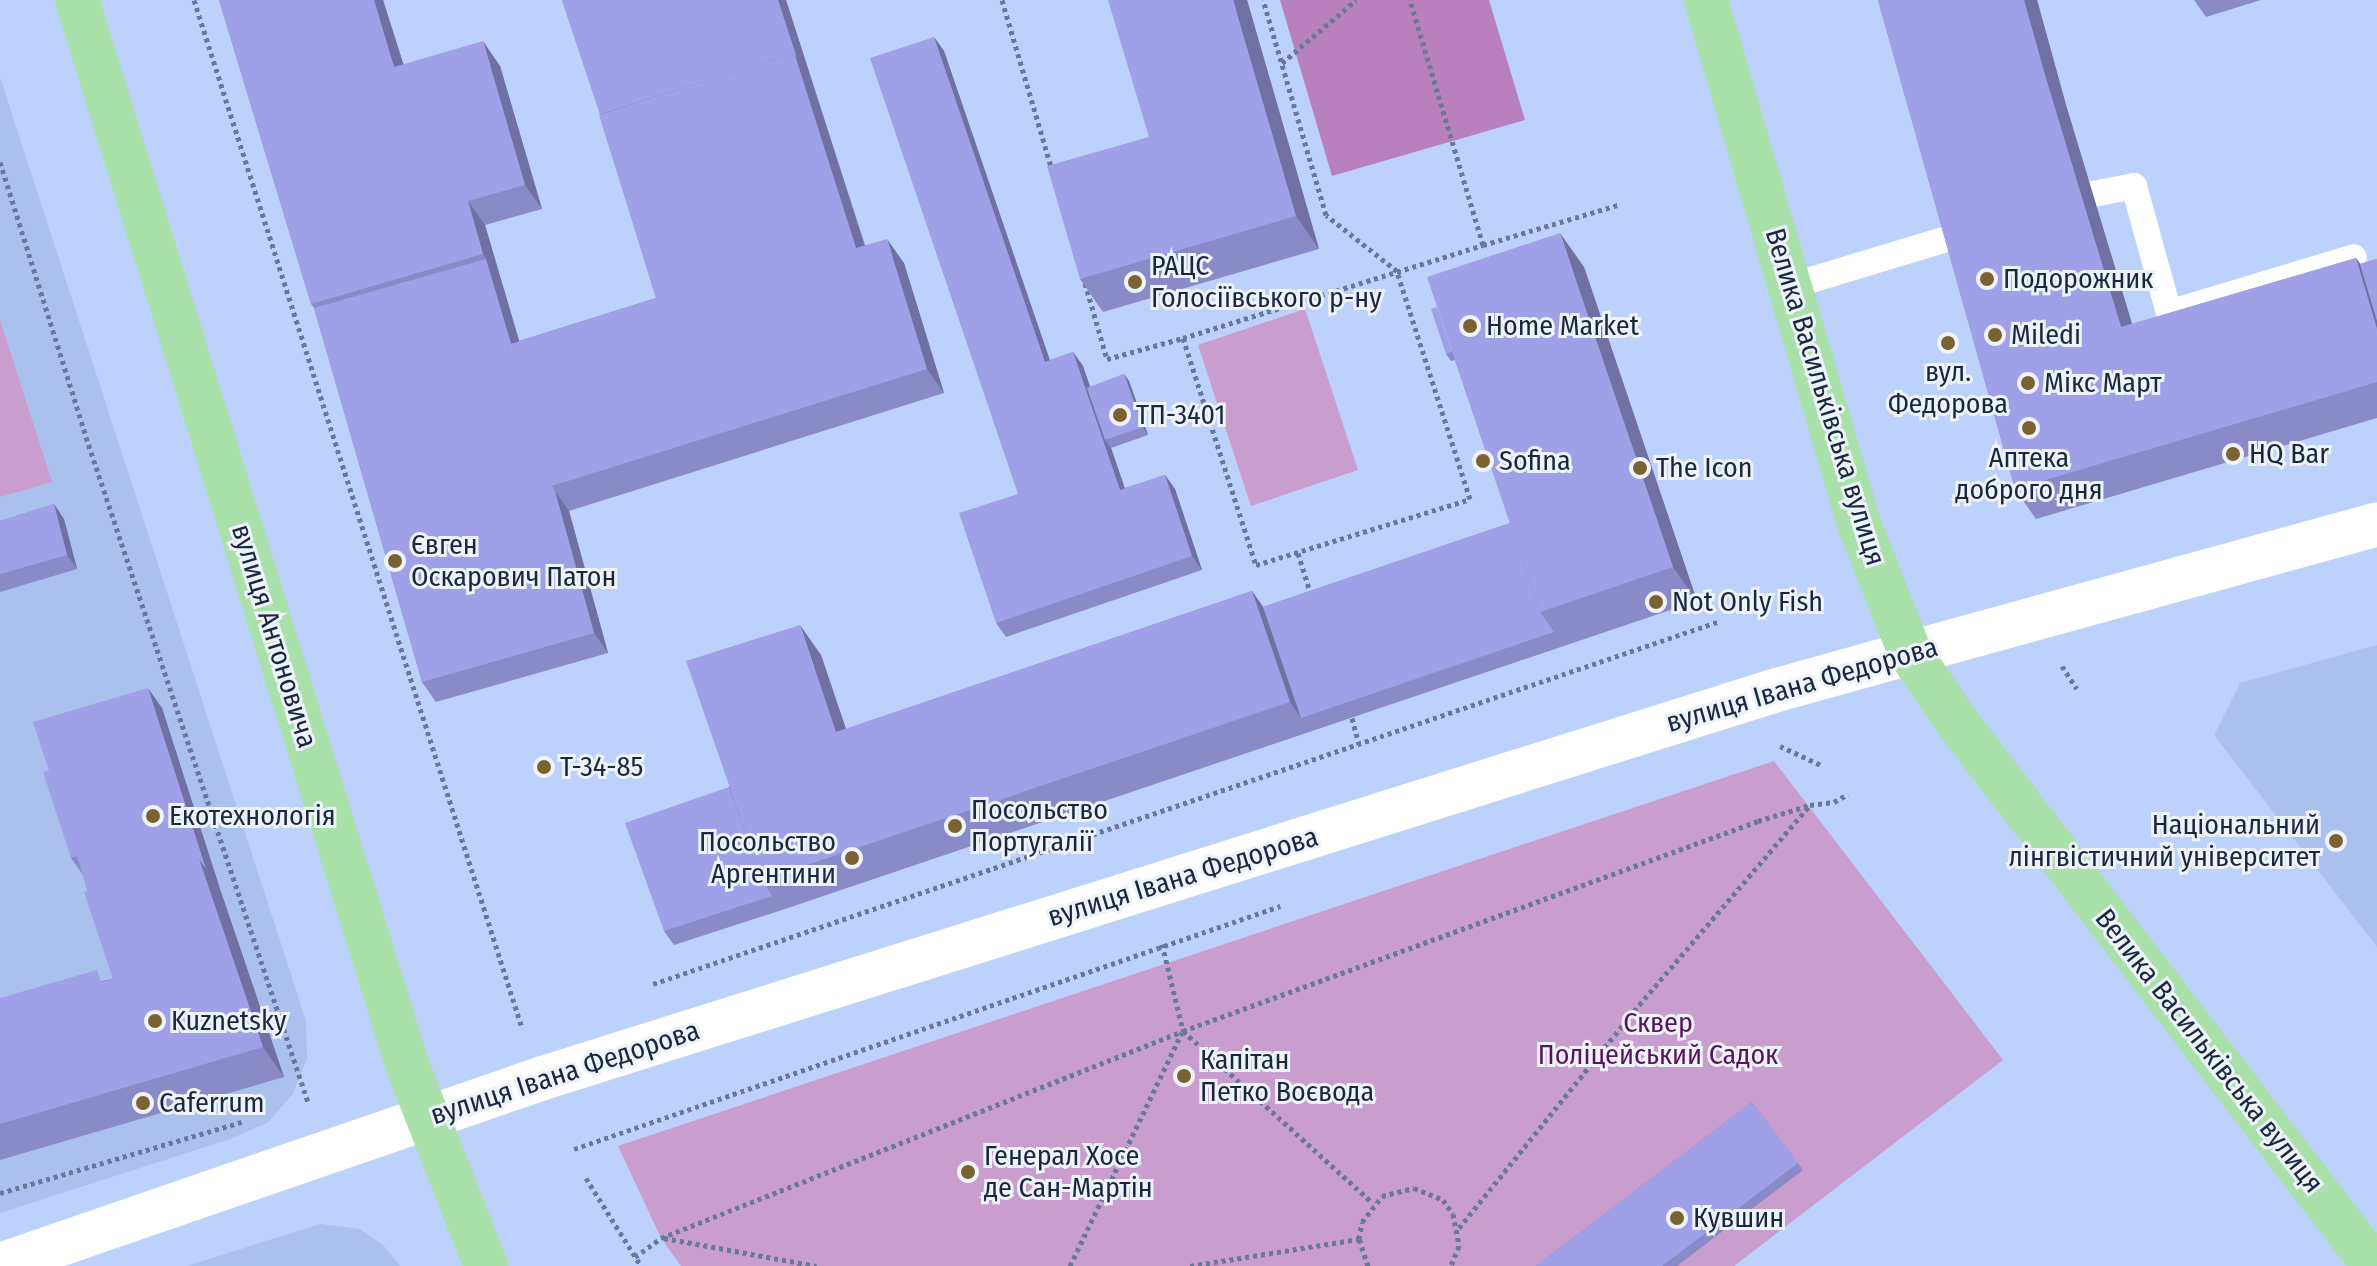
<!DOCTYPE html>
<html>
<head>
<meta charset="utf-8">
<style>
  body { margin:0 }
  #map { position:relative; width:2377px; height:1266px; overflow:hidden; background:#bcd1fb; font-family:"Fira Sans Condensed",sans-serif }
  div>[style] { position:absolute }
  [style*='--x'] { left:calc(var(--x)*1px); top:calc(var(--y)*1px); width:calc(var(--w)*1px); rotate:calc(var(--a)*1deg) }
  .built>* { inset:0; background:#aac1ed }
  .green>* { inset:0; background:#c99dcd }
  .forest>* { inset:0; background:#b980be }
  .path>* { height:5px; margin-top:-2.5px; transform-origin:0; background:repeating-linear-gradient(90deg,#67789a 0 4px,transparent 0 8px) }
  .service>* { height:26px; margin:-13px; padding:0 13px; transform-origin:13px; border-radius:13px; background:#fff }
  .minor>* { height:44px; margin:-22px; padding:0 22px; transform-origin:22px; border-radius:22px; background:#fff }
  .secondary>* { height:44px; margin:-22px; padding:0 22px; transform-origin:22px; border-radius:22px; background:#fff }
  .primary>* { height:44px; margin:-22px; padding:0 22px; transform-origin:22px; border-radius:22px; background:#aae0a9 }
  .wall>* { inset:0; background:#8a8ac8 }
  .shaded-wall>* { inset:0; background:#7070a2 }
  .building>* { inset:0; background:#a0a0e8 }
  .dots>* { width:22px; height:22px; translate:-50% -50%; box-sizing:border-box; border:4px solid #eef2f9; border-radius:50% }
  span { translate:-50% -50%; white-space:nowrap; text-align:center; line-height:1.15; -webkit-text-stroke:6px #eef2f9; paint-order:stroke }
  .poi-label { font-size:28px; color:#1a2741 }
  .left { translate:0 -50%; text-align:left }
  .right { translate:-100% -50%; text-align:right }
  .street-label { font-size:28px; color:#1a2741 }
  .park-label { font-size:28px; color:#591261 }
</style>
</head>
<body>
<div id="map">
  <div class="built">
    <div style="clip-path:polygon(0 77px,306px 1021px,307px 1058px,293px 1094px,267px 1123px,230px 1139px,0 1213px)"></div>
    <div style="clip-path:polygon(2377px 645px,2377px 947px,2214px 735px,2240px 683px)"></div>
    <div style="clip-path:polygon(320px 1224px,360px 1229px,384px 1246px,400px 1266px,187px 1266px)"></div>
  </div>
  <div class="green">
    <div style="clip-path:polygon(1305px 309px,1358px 470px,1251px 506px,1198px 345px)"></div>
    <div style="clip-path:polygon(0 320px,52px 482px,0 497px)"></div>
    <div style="clip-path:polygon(1774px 761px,2003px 1060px,1734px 1266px,681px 1266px,661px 1238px,618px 1146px)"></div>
  </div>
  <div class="forest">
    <div style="clip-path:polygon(1280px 0,1489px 0,1525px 120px,1332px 176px)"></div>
  </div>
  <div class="path">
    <div style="--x:194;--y:0;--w:1079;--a:72.3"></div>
    <div style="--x:1002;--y:0;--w:177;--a:73.6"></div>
    <div style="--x:1282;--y:63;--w:97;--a:-40.4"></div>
    <div style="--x:0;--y:162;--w:288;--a:72.6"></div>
    <div style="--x:86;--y:437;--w:701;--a:71.54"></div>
    <div style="--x:1483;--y:245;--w:141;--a:-16.5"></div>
    <div style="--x:1085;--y:283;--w:79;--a:73.9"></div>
    <div style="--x:1107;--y:359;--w:79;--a:-15.4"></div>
    <div style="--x:1183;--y:338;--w:238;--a:72.2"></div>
    <div style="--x:1256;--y:565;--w:224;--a:-17.1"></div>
    <div style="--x:1470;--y:499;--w:239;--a:-107.8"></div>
    <div style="--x:1397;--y:271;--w:90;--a:-141.7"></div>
    <div style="--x:1326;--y:215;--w:224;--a:-106.3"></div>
    <div style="--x:1183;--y:338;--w:314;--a:-17.2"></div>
    <div style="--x:1483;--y:245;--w:256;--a:-106.6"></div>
    <div style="--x:1298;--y:553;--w:44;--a:72.8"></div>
    <div style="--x:2062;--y:666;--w:27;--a:57"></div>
    <div style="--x:1352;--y:718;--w:27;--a:75"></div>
    <div style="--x:1780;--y:746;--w:47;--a:24.9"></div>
    <div style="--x:1162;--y:944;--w:89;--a:76.4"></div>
    <div style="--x:1183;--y:1031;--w:256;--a:42.2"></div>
    <div style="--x:653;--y:984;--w:1127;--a:-18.79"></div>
    <div style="--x:574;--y:1149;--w:747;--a:-18.99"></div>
    <div style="--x:586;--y:1178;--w:104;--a:58"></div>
    <div style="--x:0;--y:1193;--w:254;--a:-16.4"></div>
    <div style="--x:1459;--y:1228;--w:279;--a:-51.1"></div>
    <div style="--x:1634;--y:1011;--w:270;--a:-49.5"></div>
    <div style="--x:664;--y:1238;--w:155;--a:10.4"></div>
    <div style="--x:635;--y:1257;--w:32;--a:-36"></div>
    <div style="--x:661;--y:1238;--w:562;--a:-21.63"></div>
    <div style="--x:1183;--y:1031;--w:612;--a:-20.06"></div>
    <div style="--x:1758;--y:821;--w:54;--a:-17.1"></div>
    <div style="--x:1810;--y:805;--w:24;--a:-7"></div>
    <div style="--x:1834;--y:802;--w:16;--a:-30"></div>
    <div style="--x:1070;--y:1266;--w:259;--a:-64.4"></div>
    <div style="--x:1190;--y:1266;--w:171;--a:-9.1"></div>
    <div style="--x:1368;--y:1266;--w:28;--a:-108"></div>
    <div style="--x:1359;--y:1239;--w:17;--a:-80"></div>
    <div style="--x:1362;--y:1222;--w:33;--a:-52"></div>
    <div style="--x:1382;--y:1196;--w:33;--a:-14"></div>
    <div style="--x:1414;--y:1188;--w:31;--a:22"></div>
    <div style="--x:1443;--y:1200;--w:17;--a:54"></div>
    <div style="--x:1453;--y:1214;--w:33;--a:79"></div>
    <div style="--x:1459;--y:1246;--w:22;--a:112"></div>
  </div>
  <div class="service">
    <div style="--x:2093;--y:194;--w:42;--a:-11"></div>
    <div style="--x:2134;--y:186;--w:132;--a:74.6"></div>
    <div style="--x:2169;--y:313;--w:193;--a:-16.8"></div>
    <div style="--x:1791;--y:286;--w:173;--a:-16.8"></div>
  </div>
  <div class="minor">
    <div style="--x:1910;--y:653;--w:484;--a:-15.4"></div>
  </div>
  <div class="secondary">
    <div style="--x:0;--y:1265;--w:574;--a:-19"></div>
    <div style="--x:543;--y:1078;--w:1286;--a:-17.46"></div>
    <div style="--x:1770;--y:692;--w:145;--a:-15.6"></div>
  </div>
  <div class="primary">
    <div style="--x:77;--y:0;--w:1117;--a:72.77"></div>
    <div style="--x:408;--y:1067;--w:214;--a:68.6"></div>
    <div style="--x:1706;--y:0;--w:546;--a:73.72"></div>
    <div style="--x:1859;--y:524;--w:139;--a:68.4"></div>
    <div style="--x:1910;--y:653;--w:83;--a:55.7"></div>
    <div style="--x:1957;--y:722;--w:685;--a:52.53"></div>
  </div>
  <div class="wall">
    <div style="clip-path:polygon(219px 0,383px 0,403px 64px,500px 66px,542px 209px,485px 225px,519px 341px,656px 298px,600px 114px,562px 0,786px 0,865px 245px,904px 263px,944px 393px,569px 511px,608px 653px,436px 702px,422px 682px,314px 308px,311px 304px)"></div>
    <div style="clip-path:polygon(1247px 0,1319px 249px,1103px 312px,1080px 279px,1149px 137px)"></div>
    <div style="clip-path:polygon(1878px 0,2037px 0,2066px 105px,2132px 324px,2356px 258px,2360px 264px,2377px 259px,2377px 418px,2036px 519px,2015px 489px)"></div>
    <div style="clip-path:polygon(2194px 0,2261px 0,2206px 17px)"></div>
    <div style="clip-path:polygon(934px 37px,944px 51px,1050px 360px,1073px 352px,1083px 366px,1090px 387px,1124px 374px,1129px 381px,1148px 435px,1111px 448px,1125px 488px,1165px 475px,1175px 489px,1202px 570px,1006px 637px,996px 623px,1018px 494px)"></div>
    <div style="clip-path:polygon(1584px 267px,1697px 601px,782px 910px,674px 945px,664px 931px,729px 787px,821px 655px,846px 729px,1252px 591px,1263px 607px,1510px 523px,1455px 360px,1451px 361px,1446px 354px)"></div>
    <div style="clip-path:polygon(54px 504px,64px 519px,77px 569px,0 592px,0 521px)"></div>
    <div style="clip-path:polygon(162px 708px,220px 889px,284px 1077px,0 1160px,0 998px,113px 979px,83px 875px,71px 858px,49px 771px)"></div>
    <div style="clip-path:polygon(1752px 1102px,1803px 1170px,1677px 1266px,1536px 1266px)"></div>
  </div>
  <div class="shaded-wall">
    <div style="clip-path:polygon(374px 0,383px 0,412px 91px,394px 67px)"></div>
    <div style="clip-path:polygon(778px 0,786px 0,873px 272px,856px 248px)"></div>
    <div style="clip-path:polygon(1233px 0,1247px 0,1319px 249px,1296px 216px)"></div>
    <div style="clip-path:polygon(2024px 0,2037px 0,2066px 105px,2142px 357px,2121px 327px,2045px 75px)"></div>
    <div style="clip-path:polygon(934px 37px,944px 51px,1055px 376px,1045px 362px)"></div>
    <div style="clip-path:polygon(483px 41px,500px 66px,542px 209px,525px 185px)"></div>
    <div style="clip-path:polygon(468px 201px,485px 225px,561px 483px,553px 486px,486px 259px,483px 254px)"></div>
    <div style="clip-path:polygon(1560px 233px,1584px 267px,1697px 601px,1673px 567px)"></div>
    <div style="clip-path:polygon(887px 239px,904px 263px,944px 393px,927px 369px)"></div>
    <div style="clip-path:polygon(2356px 258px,2377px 288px,2377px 329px)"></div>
    <div style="clip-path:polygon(1073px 352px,1083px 366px,1108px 439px,1105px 440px,1111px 448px,1130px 504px,1120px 490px)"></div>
    <div style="clip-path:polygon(1124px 374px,1129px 381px,1148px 435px,1143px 427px)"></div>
    <div style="clip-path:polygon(1165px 475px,1175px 489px,1202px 570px,1192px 556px)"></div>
    <div style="clip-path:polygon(555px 491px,569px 511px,608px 653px,594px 633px)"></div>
    <div style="clip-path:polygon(54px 504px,64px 519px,77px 569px,67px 555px)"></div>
    <div style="clip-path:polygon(1252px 591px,1273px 621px,1301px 718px,1311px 732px,1290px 702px)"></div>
    <div style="clip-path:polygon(800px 625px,821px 655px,857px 762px,836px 732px)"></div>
    <div style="clip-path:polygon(148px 688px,162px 708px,220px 889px,284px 1077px,263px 1047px,199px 859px)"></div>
  </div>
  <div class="building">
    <div style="clip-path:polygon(219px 0,374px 0,394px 67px,483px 41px,525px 185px,468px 201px,483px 254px,311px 304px)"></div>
    <div style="clip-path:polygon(562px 0,778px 0,797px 58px,794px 53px,600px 114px)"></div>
    <div style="clip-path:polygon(1108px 0,1233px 0,1296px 216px,1080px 279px,1047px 166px,1149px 137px)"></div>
    <div style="clip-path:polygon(1878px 0,2024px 0,2045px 75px,2121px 327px,2356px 258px,2377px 329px,2377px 382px,2015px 489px)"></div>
    <div style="clip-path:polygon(934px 37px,1045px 362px,1073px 352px,1120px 490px,1165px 475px,1192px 556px,996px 623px,959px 513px,1018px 494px,870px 58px)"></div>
    <div style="clip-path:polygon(794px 53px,856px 248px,887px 239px,927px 369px,552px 486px,507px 345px,656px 298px,599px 115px)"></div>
    <div style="clip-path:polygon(1560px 233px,1673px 567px,1540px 612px,1427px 277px)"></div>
    <div style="clip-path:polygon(486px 259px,511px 344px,507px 345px,552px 486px,555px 491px,594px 633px,422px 682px,314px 308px)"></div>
    <div style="clip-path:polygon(2377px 259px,2377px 321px,2360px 264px)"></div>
    <div style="clip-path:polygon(1437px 307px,1452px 352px,1446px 354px,1431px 309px)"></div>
    <div style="clip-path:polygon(1124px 374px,1143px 427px,1105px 440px,1087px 388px)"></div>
    <div style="clip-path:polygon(54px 504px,67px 555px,0 574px,0 521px)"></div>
    <div style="clip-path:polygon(1510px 523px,1540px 612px,1554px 632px,1301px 718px,1263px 607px)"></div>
    <div style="clip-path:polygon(1252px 591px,1290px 702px,762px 880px,686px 661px,800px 625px,836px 732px)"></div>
    <div style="clip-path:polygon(148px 688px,206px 869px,199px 859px,88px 891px,77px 856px,71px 858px,43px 772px,49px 771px,33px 722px)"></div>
    <div style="clip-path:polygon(729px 787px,762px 880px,772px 896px,664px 931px,625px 823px)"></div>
    <div style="clip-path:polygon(199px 859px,263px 1047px,0 1124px,0 998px,97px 970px,101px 982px,113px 979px,84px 892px)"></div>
    <div style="clip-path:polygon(1752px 1102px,1798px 1163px,1662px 1266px,1536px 1266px)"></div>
  </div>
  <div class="dots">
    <div style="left:1987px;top:279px;background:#7a6233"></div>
    <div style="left:1135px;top:282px;background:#7a6233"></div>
    <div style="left:1470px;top:326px;background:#7a6233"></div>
    <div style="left:1995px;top:335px;background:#7a6233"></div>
    <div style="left:1948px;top:343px;background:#7a6233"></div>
    <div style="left:2028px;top:383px;background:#7a6233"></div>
    <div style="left:1120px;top:415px;background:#7a6233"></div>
    <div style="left:2029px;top:428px;background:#7a6233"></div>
    <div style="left:2233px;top:454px;background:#7a6233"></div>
    <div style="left:1483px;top:461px;background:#7a6233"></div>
    <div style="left:1640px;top:468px;background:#7a6233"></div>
    <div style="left:395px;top:561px;background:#7a6233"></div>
    <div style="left:1656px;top:602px;background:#7a6233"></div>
    <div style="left:544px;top:767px;background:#7a6233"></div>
    <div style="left:153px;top:816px;background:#7a6233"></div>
    <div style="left:955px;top:826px;background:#7a6233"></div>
    <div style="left:2336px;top:841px;background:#7a6233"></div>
    <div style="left:852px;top:858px;background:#7a6233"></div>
    <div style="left:155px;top:1021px;background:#7a6233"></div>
    <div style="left:1184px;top:1076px;background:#7a6233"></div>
    <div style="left:143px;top:1103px;background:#7a6233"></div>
    <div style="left:968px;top:1172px;background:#7a6233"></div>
    <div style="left:1677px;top:1218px;background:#7a6233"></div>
  </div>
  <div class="poi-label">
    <span class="left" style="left:1151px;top:282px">РАЦС<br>Голосіївського р-ну</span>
    <span class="left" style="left:2003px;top:279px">Подорожник</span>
    <span class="left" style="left:1486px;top:326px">Home Market</span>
    <span class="left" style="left:2011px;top:335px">Miledi</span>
    <span style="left:1948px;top:388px">вул.<br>Федорова</span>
    <span class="left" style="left:2044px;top:383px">Мікс Март</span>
    <span class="left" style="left:1136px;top:415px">ТП-3401</span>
    <span class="left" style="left:2249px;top:454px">HQ Bar</span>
    <span style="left:2029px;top:474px">Аптека<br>доброго дня</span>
    <span class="left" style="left:1499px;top:461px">Sоfina</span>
    <span class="left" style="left:1656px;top:468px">The Icon</span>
    <span class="left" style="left:411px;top:561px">Євген<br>Оскарович Патон</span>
    <span class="left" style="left:1672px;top:602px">Not Only Fish</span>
    <span class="left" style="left:560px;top:767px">Т-34-85</span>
    <span class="left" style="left:971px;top:826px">Посольство<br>Португалії</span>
    <span class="left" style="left:169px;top:816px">Екотехнологія</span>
    <span class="right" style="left:2320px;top:841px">Національний<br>лінгвістичний університет</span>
    <span class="right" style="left:836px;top:858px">Посольство<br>Аргентини</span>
    <span class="left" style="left:171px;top:1021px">Kuznetsky</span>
    <span class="left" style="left:1200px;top:1076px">Капітан<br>Петко Воєвода</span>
    <span class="left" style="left:159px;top:1103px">Caferrum</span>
    <span class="left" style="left:984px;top:1172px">Генерал Хосе<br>де Сан-Мартін</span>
    <span class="left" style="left:1693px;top:1218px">Кувшин</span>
  </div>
  <div class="street-label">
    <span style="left:1825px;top:397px;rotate:73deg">Велика Васильківська вулиця</span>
    <span style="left:274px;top:636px;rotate:73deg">вулиця Антоновича</span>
    <span style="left:1802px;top:685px;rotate:-16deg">вулиця Івана Федорова</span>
    <span style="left:1183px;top:877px;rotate:-17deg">вулиця Івана Федорова</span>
    <span style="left:2209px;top:1051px;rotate:52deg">Велика Васильківська вулиця</span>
    <span style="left:565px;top:1073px;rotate:-18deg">вулиця Івана Федорова</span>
  </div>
  <div class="park-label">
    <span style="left:1658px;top:1039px">Сквер<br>Поліцейський Садок</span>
  </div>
</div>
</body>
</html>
